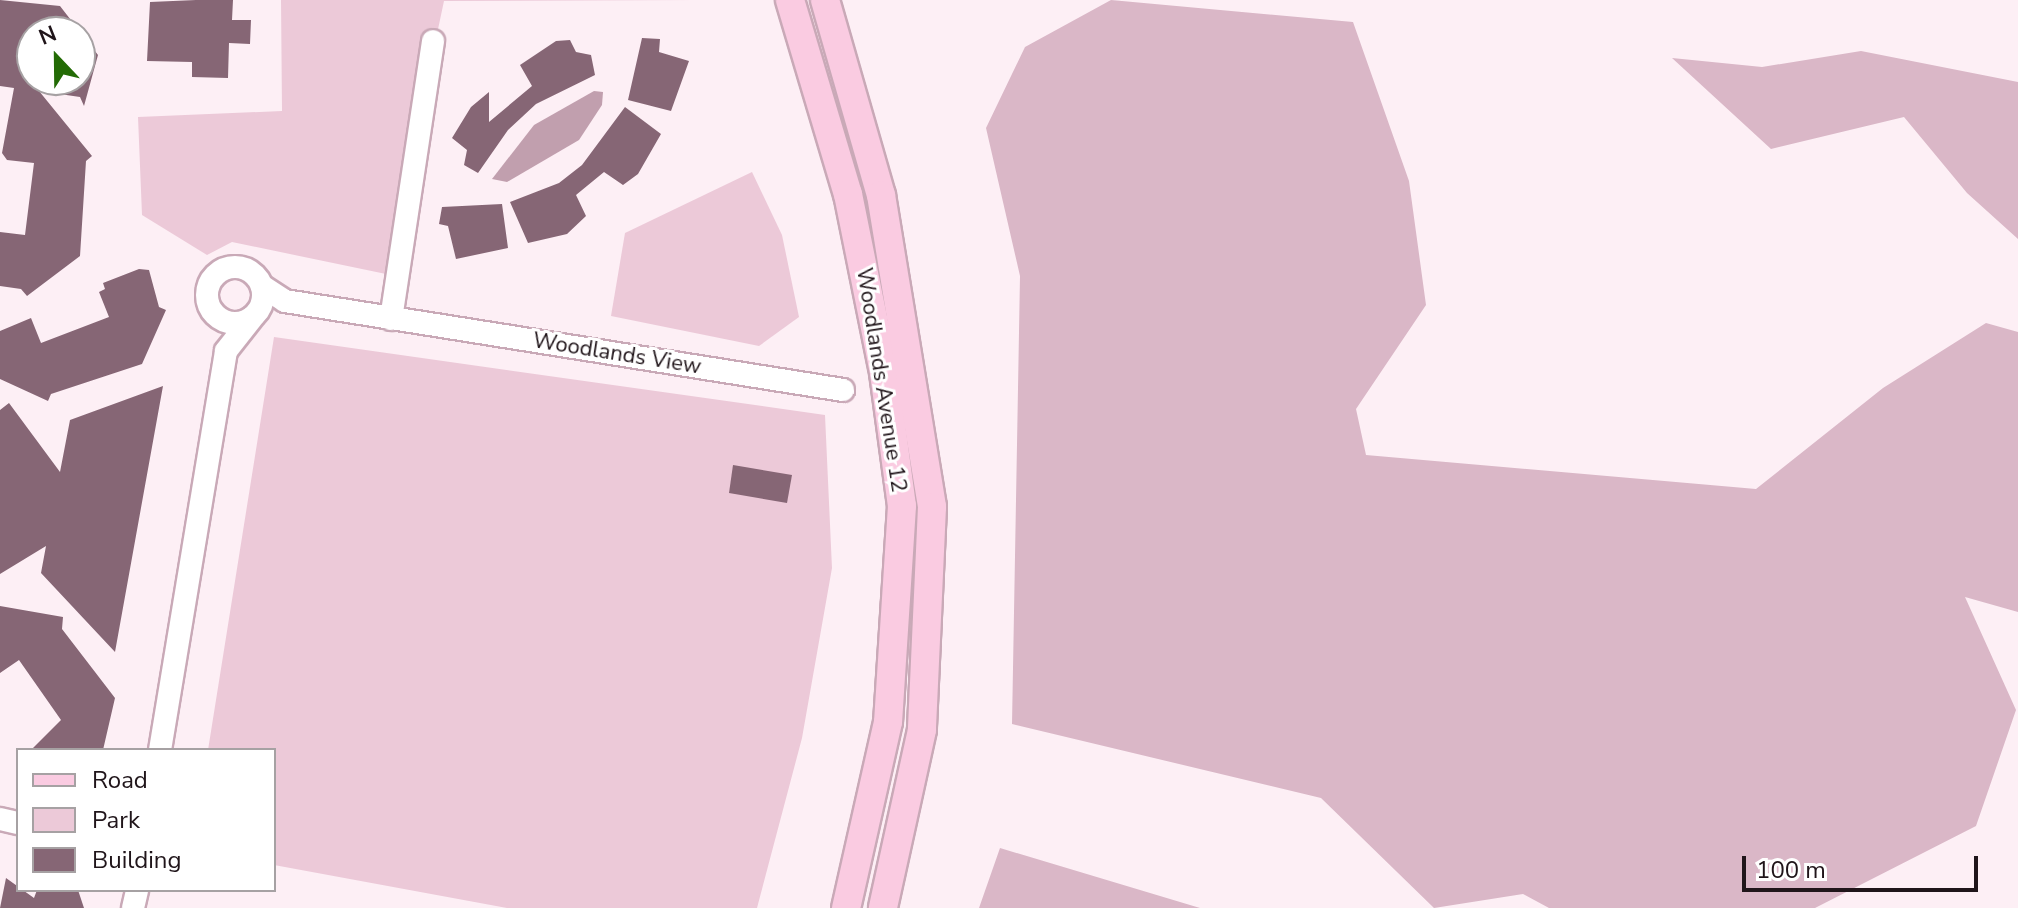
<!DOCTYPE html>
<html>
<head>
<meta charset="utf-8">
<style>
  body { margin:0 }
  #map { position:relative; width:2018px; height:908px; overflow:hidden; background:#fdeff5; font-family:"Nunito Sans",sans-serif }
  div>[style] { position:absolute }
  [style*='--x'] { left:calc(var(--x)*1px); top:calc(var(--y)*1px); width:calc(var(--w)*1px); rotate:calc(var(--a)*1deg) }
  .green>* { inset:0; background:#ecc9d8 }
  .forest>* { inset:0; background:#dab7c7 }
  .water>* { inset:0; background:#c19fae }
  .building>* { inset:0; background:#866675 }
  .roads { filter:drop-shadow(2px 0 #c9a9b7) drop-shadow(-2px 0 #c9a9b7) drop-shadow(0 2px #c9a9b7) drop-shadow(0 -2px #c9a9b7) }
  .minor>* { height:22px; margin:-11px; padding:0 11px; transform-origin:11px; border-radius:11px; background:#fff }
  .minor>.ring { margin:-11px; padding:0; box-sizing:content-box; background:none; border:22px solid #fff; border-radius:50% }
  .major>* { height:28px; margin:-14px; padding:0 14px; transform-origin:14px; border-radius:14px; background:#facbe1 }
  span { translate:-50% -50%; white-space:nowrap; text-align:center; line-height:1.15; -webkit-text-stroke:6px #fff; paint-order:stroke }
  .street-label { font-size:22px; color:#20151a }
  .legend { position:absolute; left:16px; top:748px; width:260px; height:144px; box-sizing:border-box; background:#fff; border:2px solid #a6a1a3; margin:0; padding:10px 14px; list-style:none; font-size:24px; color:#20151a }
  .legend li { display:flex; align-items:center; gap:16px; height:40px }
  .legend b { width:40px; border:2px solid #a6a1a3 }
  .north { position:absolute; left:16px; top:16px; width:80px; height:80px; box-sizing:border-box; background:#fff; border:2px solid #a6a1a3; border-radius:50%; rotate:338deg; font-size:22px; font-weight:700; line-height:32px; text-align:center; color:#20151a }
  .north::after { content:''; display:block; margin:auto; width:28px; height:36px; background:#236b05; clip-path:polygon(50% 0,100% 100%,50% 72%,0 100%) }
  .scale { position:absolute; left:1742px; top:856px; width:236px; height:36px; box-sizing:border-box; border:4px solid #20151a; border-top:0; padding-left:10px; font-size:24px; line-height:28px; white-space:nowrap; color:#20151a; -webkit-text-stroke:6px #fff; paint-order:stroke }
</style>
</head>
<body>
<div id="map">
  <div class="green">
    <div style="clip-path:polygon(281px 0,696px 0,444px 1px,386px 274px,232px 242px,207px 255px,142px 215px,138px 117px,282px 111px)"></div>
    <div style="clip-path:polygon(752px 172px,782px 235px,799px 317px,759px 346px,611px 316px,625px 233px)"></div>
    <div style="clip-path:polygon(274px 337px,825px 415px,832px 568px,802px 738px,757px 908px,507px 908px,274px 865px,274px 750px,208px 750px)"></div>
  </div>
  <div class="forest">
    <div style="clip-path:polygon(1111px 0,1353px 22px,1409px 181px,1426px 305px,1356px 409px,1366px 455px,1756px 489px,1883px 388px,1986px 323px,2018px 332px,2018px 612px,1965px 597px,2016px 710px,1976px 826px,1815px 908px,1549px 908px,1523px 894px,1434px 908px,1321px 798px,1012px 724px,1020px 276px,986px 128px,1025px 47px)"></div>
    <div style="clip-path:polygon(1861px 51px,2018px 82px,2018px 239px,1967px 193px,1904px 117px,1771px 149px,1672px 58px,1762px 67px)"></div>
    <div style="clip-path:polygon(1000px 848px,1200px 908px,1201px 908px,979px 908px)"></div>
  </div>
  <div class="water">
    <div style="clip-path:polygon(594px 91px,603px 92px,602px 105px,579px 140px,507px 182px,492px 179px,534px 125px)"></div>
  </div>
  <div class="building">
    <div style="clip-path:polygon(evenodd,0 0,60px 6px,98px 55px,84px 106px,80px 97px,39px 91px,92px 156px,86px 161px,80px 256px,27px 296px,21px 289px,0 286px,0 232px,25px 235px,34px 163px,7px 160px,2px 153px,14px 88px,0 86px,0 0,32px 32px,80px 32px,80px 80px,32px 80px,32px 32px)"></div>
    <div style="clip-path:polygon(196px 0,233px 0,232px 20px,251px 20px,250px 44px,229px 43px,228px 78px,192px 77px,192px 62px,147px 61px,150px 2px)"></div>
    <div style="clip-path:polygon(642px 38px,660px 39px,659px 52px,689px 61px,671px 111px,628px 100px)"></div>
    <div style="clip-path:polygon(570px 40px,576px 52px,591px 55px,595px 75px,536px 104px,508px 130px,478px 173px,464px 165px,467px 150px,452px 138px,471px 107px,489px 92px,489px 122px,532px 86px,520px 65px,556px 41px)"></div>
    <div style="clip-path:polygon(625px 107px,661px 134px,638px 174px,623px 185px,604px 172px,576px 195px,586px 216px,567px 234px,528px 243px,510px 202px,559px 183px,582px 165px)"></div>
    <div style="clip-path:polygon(502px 204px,508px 248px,456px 259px,448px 226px,439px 224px,442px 207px)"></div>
    <div style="clip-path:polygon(139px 269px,149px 270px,159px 307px,166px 310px,142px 364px,51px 394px,48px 401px,0 379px,0 331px,31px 318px,41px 343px,109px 317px,99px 292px,105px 289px,103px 283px)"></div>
    <div style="clip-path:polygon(163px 386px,115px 652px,41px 573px,46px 546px,0 574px,0 410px,9px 403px,60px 472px,70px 420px)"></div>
    <div style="clip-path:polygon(733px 465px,792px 475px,787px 503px,729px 493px)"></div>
    <div style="clip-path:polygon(0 606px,63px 617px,62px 629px,115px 698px,103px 750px,31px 750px,61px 720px,19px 660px,0 673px)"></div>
    <div style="clip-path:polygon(6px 878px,34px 898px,37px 890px,78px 890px,84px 908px,0 908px)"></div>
  </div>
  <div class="roads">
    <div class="minor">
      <div class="ring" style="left:207px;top:267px;width:34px;height:34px"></div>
      <div style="--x:262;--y:286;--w:27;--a:33"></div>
      <div style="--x:285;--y:301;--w:565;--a:9.06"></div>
      <div style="--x:391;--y:319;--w:281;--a:-81.4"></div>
      <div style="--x:160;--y:750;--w:404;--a:-80.6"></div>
      <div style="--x:226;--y:351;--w:42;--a:-51.8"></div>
      <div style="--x:0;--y:819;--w:18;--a:13"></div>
      <div style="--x:133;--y:908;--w:18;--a:-77"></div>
    </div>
    <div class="major">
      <div style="--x:790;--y:0;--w:202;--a:73.4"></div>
      <div style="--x:848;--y:194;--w:183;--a:78.6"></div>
      <div style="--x:884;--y:373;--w:134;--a:82.3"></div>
      <div style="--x:902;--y:506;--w:216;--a:93.7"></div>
      <div style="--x:888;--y:722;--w:191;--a:102.7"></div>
      <div style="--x:825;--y:0;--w:203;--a:74"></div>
      <div style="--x:881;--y:195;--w:316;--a:80.7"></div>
      <div style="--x:932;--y:507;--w:223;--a:92.6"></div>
      <div style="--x:922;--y:730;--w:182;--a:102.4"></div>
    </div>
  </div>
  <div class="street-label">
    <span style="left:617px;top:354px;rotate:9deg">Woodlands View</span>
    <span style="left:881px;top:380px;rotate:81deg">Woodlands Avenue 12</span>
  </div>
  <ul class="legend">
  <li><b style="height:10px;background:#facbe1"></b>Road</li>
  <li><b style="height:22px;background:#ecc9d8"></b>Park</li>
  <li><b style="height:22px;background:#866675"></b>Building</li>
  </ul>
  <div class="north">N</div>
  <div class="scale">100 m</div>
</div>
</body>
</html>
